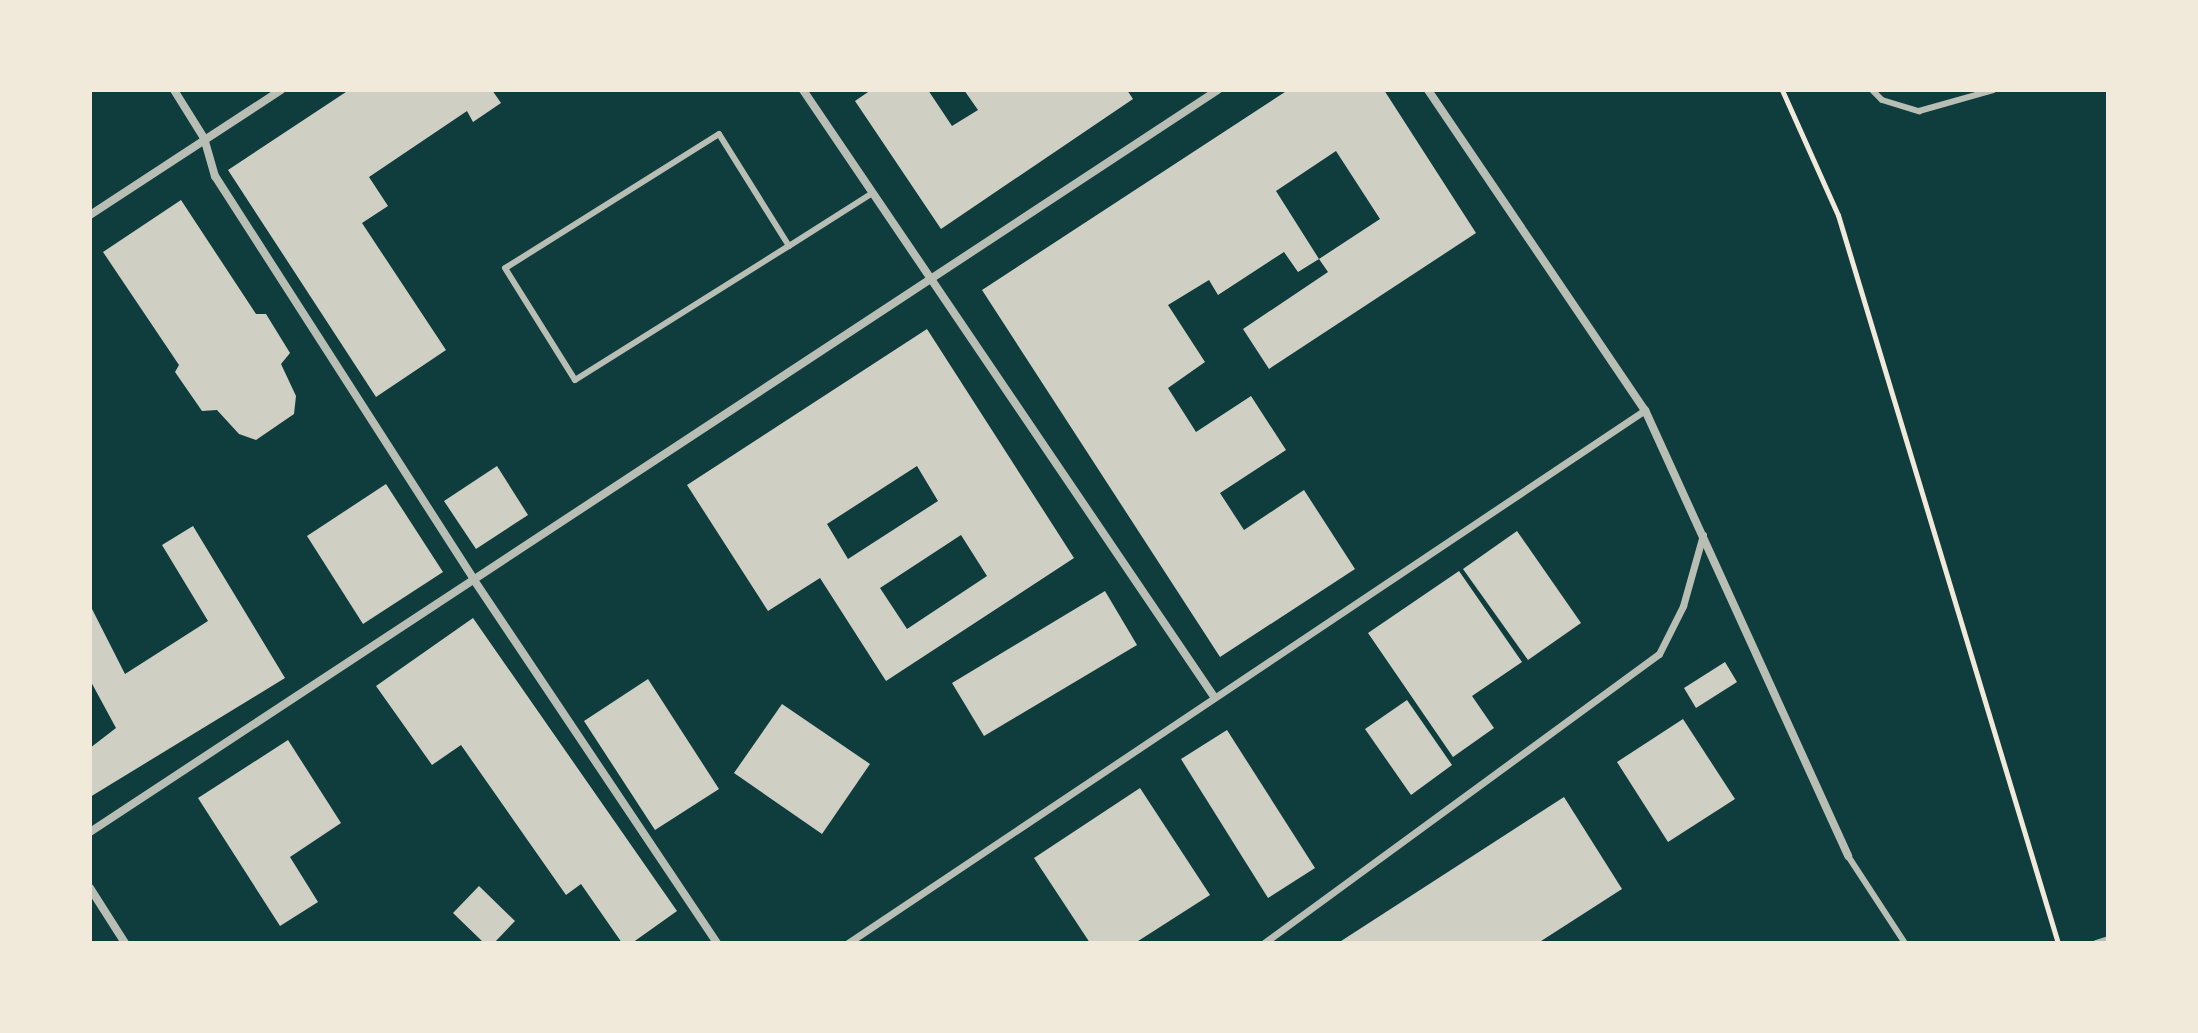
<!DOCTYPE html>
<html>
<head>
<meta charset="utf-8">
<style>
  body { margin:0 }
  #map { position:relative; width:2198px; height:1033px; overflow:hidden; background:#0f3d3e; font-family:Figtree,sans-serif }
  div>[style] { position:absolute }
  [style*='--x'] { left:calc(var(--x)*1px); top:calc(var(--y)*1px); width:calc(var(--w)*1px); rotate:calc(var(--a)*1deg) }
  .building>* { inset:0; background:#cfcfc3 }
  .path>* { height:5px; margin:-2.5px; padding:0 2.5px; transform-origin:2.5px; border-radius:2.5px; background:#f1e9da }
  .service>* { height:6px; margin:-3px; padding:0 3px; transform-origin:3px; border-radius:3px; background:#b8beb3 }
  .pedestrian>* { height:7px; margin:-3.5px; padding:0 3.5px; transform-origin:3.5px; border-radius:3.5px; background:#b8beb3 }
  .minor>* { height:8px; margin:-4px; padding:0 4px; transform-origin:4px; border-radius:4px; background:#b8beb3 }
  span { translate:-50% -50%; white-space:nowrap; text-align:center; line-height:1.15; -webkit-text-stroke:8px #f1e9da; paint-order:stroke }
  .frame { position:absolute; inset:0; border:92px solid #f1e9da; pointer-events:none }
</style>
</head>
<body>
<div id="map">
  <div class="building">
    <div style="clip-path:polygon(349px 90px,492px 90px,501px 103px,473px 122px,467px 111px,369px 177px,388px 206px,362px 223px,446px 350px,376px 397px,228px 170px)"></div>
    <div style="clip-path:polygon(871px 90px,928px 90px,952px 126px,978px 110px,964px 90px,1127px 90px,1133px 99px,941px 229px,855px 101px)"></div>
    <div style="clip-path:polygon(1288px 90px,1384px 90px,1476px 233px,1269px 369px,1243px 329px,1328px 272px,1319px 259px,1380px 219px,1336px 151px,1276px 191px,1319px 259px,1298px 272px,1284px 252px,1218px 295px,1209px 280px,1168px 305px,1205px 362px,1168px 388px,1196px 432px,1251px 396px,1286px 450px,1220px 493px,1244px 530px,1304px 490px,1355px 569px,1220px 657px,982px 290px)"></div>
    <div style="clip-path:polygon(181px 200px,256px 314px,266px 314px,290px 353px,281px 364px,296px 396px,294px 414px,256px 440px,239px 434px,217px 410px,202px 411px,175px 372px,179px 365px,103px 252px)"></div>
    <div style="clip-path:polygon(evenodd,927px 329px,1074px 558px,886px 681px,820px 578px,768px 611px,687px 485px,927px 329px,917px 466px,938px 501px,848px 559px,827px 524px,917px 466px,927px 329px,961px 535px,987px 576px,907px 629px,880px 588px,961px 535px)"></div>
    <div style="clip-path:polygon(497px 466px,528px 515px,476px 549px,444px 501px)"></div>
    <div style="clip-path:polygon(386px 484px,443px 572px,363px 624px,307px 536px)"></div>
    <div style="clip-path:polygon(193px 526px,285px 678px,90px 797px,90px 748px,116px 728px,90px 680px,90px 605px,125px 674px,208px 621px,162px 545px)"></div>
    <div style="clip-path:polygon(1517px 531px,1581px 623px,1528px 660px,1463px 569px)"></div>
    <div style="clip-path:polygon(1459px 571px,1522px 662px,1472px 696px,1494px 728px,1453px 757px,1368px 633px)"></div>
    <div style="clip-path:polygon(1105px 591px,1137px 645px,984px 736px,952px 683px)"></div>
    <div style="clip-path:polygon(473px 618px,677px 911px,632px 943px,622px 943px,581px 884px,566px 895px,461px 745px,432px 765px,376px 686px)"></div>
    <div style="clip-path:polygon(1725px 662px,1737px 682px,1696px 708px,1684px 688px)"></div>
    <div style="clip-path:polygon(648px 679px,719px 789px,655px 830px,584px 721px)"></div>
    <div style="clip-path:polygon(1407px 700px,1452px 765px,1411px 795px,1365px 729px)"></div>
    <div style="clip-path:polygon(782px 704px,870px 764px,822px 834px,734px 773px)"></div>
    <div style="clip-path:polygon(1683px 719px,1735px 799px,1668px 842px,1617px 762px)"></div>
    <div style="clip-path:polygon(1227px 730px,1315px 868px,1268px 898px,1181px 759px)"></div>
    <div style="clip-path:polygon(288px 740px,341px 823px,290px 857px,318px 902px,280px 926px,198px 798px)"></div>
    <div style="clip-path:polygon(1140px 788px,1210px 895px,1135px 943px,1090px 943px,1034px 858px)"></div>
    <div style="clip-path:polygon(1564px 797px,1622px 889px,1538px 943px,1338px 943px)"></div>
    <div style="clip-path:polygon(479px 886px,515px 921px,494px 943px,484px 943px,453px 913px)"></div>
  </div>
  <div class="path">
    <div style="--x:1782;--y:90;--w:137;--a:65.9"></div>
    <div style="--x:1838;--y:215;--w:761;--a:73.19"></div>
  </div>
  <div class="service">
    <div style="--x:1872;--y:90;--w:14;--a:45"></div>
    <div style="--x:1882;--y:100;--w:39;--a:17"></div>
    <div style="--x:1919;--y:111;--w:77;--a:-15.8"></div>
    <div style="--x:789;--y:246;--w:132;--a:-122"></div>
    <div style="--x:719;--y:134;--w:252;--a:147.9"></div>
    <div style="--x:505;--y:268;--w:132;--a:58"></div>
    <div style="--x:575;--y:380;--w:252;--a:-32.1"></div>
    <div style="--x:789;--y:246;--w:97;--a:-32.4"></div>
    <div style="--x:1848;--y:856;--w:104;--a:56.8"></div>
    <div style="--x:2096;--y:943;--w:13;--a:-18"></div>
  </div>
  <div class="pedestrian">
    <div style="--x:848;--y:943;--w:959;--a:-33.77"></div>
    <div style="--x:1264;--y:943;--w:489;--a:-36.2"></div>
    <div style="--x:1659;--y:654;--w:54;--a:-63.4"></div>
    <div style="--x:1683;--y:606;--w:74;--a:-74.3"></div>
  </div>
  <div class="minor">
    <div style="--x:174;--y:90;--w:57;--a:58"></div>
    <div style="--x:204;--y:138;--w:40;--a:74"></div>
    <div style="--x:215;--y:176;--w:480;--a:57.3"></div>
    <div style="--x:474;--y:580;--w:437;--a:56.2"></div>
    <div style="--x:803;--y:90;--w:731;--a:55.88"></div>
    <div style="--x:1428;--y:90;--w:387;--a:55.9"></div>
    <div style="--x:1645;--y:410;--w:490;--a:65.5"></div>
    <div style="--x:90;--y:215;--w:228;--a:-33.2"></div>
    <div style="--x:90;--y:832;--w:1350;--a:-33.34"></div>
    <div style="--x:90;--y:888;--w:65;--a:57.5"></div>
  </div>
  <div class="frame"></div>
</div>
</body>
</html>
